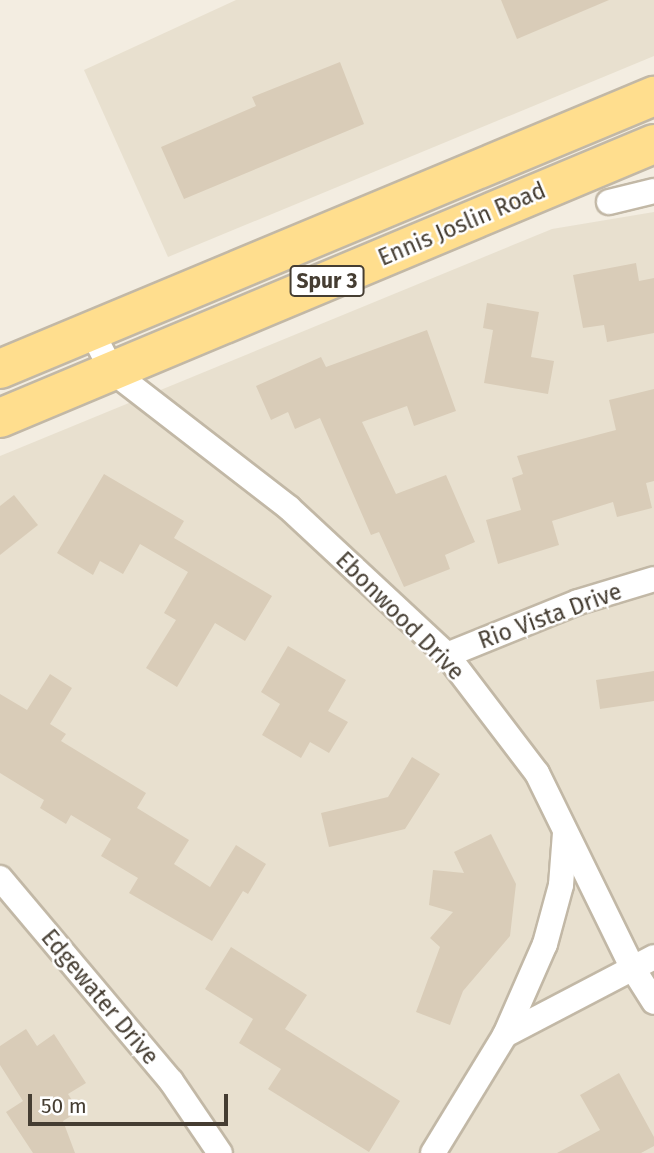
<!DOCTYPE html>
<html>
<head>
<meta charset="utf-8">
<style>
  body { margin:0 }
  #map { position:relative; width:654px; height:1153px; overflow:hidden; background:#f3ede1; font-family:"Fira Sans",sans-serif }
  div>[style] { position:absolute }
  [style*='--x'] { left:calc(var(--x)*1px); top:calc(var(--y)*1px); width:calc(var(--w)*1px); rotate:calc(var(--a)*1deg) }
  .residential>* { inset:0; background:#e8e0cf }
  .building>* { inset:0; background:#d9ccb8 }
  .roads { filter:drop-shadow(2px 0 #c2b8a6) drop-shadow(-2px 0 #c2b8a6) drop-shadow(0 2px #c2b8a6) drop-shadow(0 -2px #c2b8a6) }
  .minor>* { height:24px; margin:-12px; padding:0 12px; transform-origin:12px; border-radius:12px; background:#fff }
  .primary>* { height:38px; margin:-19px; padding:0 19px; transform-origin:19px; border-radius:19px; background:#ffde8e }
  span { translate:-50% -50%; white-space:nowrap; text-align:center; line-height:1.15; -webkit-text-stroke:5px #fff; paint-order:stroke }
  .shield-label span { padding:2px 5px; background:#fff; border:2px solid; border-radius:5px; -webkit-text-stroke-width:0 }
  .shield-label { font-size:21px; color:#453d32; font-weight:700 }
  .street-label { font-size:23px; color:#453d32 }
  .scale { position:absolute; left:28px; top:1094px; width:200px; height:32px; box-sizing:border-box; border:4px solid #453d32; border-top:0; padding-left:9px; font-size:21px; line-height:24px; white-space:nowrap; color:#453d32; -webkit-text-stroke:5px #fff; paint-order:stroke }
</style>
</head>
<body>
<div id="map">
  <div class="residential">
    <div style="clip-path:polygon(236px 0,654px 0,654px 56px,168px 257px,84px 70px)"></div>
    <div style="clip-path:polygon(654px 212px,654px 1153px,0 1153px,0 456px,552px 229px)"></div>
  </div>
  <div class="building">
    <div style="clip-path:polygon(501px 0,609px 0,517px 39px)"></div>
    <div style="clip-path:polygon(340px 62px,364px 124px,184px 199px,161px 147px,256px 106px,252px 97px)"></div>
    <div style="clip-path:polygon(636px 263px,639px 281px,654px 278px,654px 333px,607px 342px,604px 325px,583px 328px,573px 275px)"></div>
    <div style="clip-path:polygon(487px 303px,539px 312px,531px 357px,554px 361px,548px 394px,484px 383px,493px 330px,483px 328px)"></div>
    <div style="clip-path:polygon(427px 330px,456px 411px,414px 426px,407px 406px,362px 422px,396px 494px,446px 475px,475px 542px,445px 555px,450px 569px,404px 587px,379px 532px,371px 535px,320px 418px,295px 429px,288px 412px,271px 420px,256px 386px,321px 357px,326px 367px)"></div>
    <div style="clip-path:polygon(654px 389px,654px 481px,646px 483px,652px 508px,617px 517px,613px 502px,552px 521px,559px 545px,498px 564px,486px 520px,521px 510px,512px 478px,523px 474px,517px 456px,616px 430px,609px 400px)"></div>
    <div style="clip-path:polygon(104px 474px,184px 521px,174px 538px,272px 596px,245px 641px,215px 623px,177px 687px,146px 668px,176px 620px,164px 613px,188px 572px,140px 544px,123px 574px,100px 561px,93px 575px,57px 553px)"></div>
    <div style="clip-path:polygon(14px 495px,38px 525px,0 555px,0 506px)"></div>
    <div style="clip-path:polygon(288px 646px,346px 680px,328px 711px,348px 722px,329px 753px,310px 742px,301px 758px,262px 735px,280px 704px,261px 692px)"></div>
    <div style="clip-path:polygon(654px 671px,654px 701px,600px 709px,596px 680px)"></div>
    <div style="clip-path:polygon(50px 674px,72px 688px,50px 724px,66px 734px,61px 741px,146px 793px,137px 808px,189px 840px,174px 864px,210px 887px,236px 845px,266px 864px,248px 894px,243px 891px,212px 941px,129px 893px,138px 878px,101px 856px,111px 839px,71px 815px,66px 824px,40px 808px,44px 800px,0 773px,0 694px,27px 710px)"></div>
    <div style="clip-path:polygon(412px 757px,440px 774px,405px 829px,329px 847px,321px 813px,388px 797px)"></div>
    <div style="clip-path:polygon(491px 834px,516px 884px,510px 936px,463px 991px,450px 1025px,416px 1012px,440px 947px,430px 938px,453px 912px,429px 905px,433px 870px,464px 873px,454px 852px)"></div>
    <div style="clip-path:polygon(231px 947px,307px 995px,285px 1029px,400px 1101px,369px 1152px,268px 1089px,281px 1069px,239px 1043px,253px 1019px,205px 989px)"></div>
    <div style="clip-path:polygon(26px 1029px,37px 1046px,54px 1034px,86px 1083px,68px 1094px,79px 1111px,63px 1121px,75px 1153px,33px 1153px,6px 1112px,23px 1101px,0 1065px,0 1046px)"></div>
    <div style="clip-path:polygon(619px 1073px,654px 1137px,654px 1146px,641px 1153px,557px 1153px,600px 1130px,580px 1095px)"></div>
  </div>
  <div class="roads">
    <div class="minor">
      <div style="--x:609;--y:202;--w:46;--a:-13.7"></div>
      <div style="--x:91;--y:330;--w:46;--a:62.9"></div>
      <div style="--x:112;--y:371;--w:224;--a:37.7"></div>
      <div style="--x:289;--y:508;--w:216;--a:42.9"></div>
      <div style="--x:447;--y:655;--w:148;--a:52.7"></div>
      <div style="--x:537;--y:773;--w:216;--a:63.9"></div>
      <div style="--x:632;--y:967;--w:41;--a:57.8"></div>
      <div style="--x:447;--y:655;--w:141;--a:-22"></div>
      <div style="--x:578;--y:602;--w:79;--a:-16.8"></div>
      <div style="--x:0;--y:878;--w:265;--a:49.9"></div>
      <div style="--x:171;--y:1081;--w:87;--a:55.8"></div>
      <div style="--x:505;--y:1035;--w:99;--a:-66.3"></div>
      <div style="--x:545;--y:944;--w:61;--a:-74.8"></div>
      <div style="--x:561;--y:885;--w:52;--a:-85.6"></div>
      <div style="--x:433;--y:1153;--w:138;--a:-58.6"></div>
      <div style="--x:505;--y:1035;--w:168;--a:-27.6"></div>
    </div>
    <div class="primary">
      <div style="--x:0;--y:369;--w:709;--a:-22.66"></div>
      <div style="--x:0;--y:418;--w:709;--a:-22.73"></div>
    </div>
  </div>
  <div class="shield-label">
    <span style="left:327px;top:281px">Spur 3</span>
  </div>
  <div class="street-label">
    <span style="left:462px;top:224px;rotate:-23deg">Ennis Joslin Road</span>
    <span style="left:400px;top:616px;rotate:45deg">Ebonwood Drive</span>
    <span style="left:550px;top:616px;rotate:-20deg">Rio Vista Drive</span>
    <span style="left:100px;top:997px;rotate:50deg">Edgewater Drive</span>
  </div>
  <div class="scale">50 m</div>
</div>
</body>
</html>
